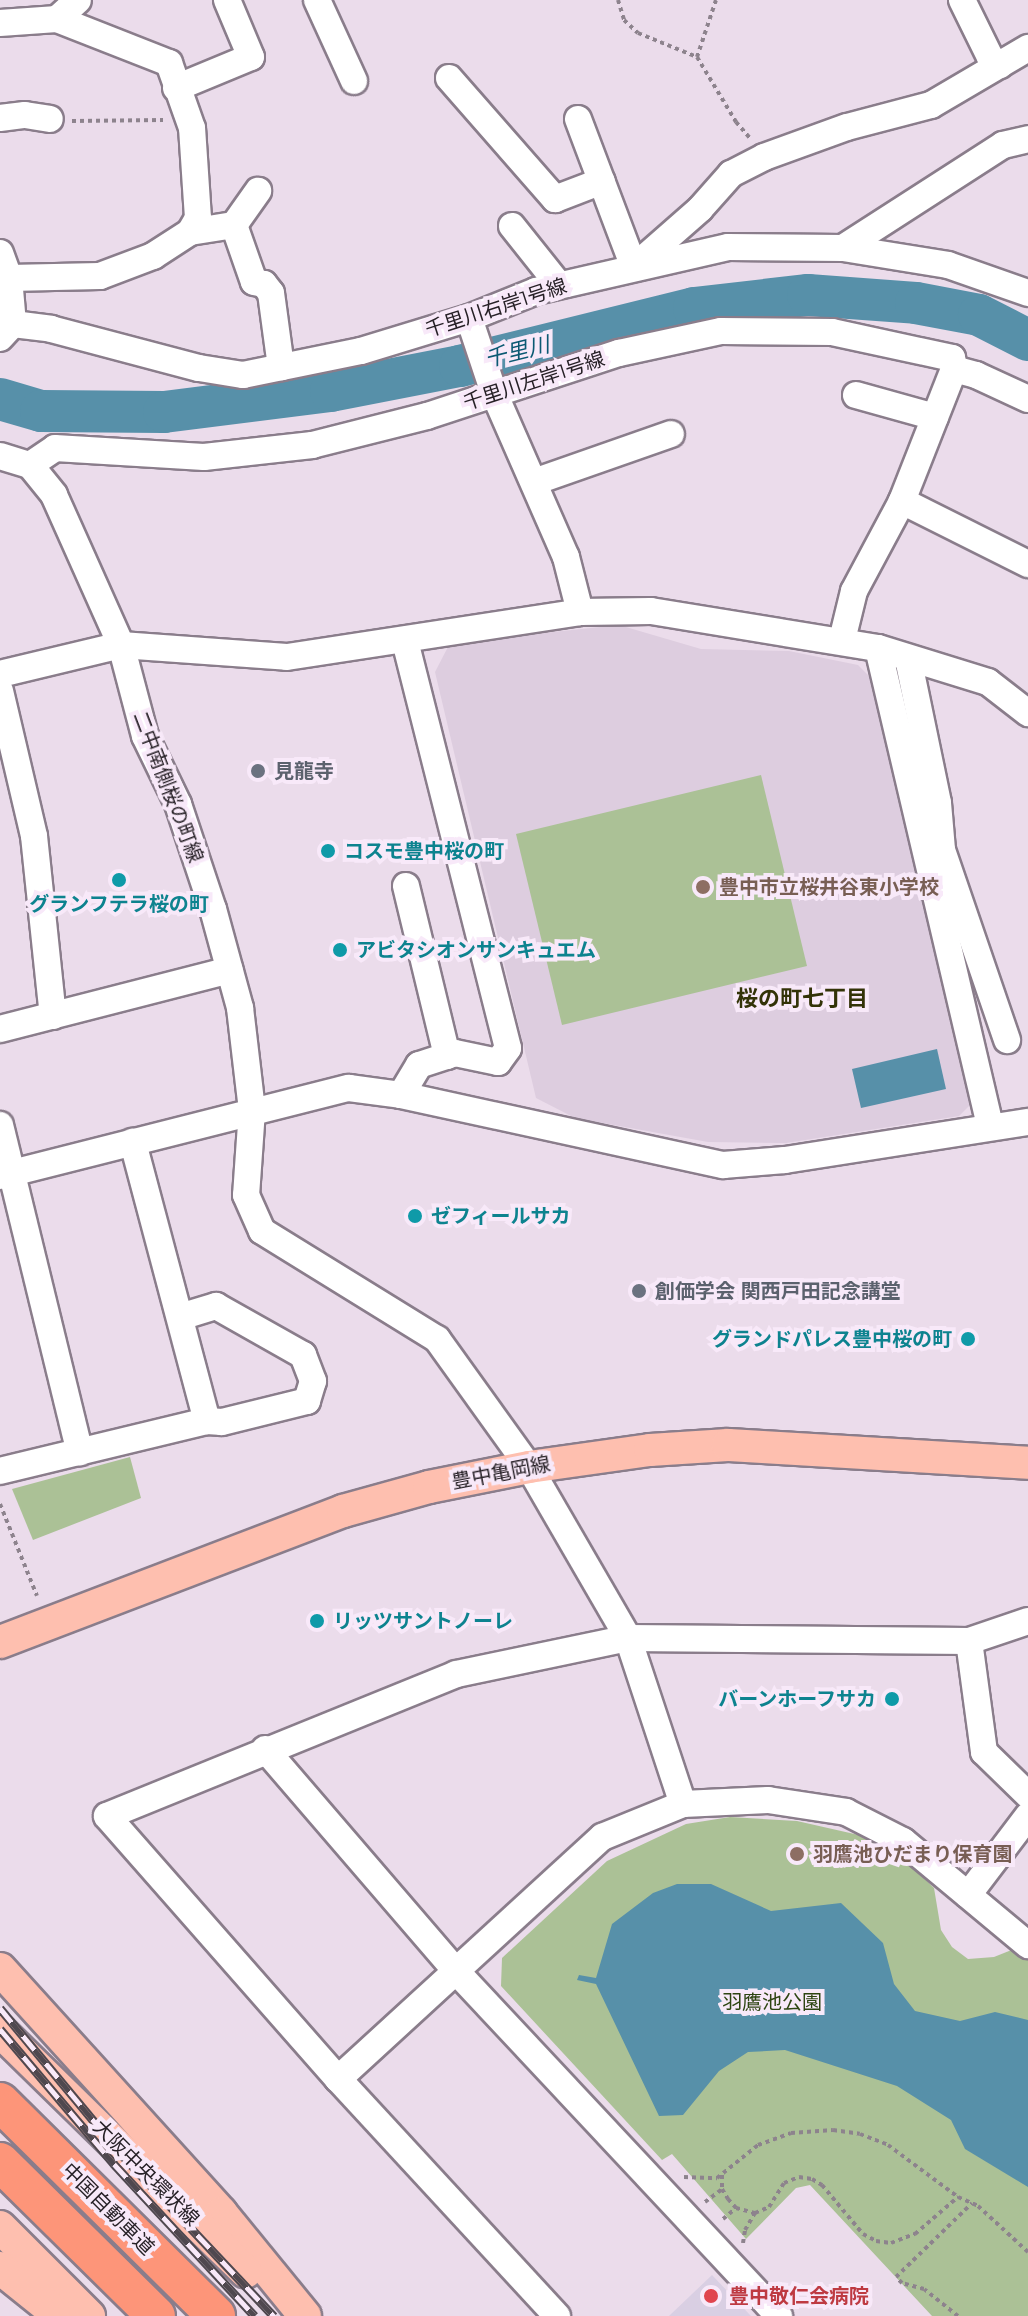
<!DOCTYPE html>
<html>
<head>
<meta charset="utf-8">
<style>
  body { margin:0 }
  #map { position:relative; width:1028px; height:2316px; overflow:hidden; background:#ebdceb; font-family:Montserrat,"Noto Sans JP",sans-serif }
  div>[style] { position:absolute }
  [style*='--x'] { left:calc(var(--x)*1px); top:calc(var(--y)*1px); width:calc(var(--w)*1px); rotate:calc(var(--a)*1deg) }
  .education>* { inset:0; background:#ddcddf }
  .medical>* { inset:0; background:#d9cfe3 }
  .green>* { inset:0; background:#abc196 }
  .water>* { inset:0; background:#5790a9 }
  .river>* { height:42px; margin:-21px; padding:0 21px; transform-origin:21px; border-radius:21px; background:#5790a9 }
  .path>* { height:4px; margin-top:-2px; transform-origin:0; background:repeating-linear-gradient(90deg,#8d838d 0 4px,transparent 0 8px) }
  .roads { filter:drop-shadow(2px 0 #8a7d8b) drop-shadow(-2px 0 #8a7d8b) drop-shadow(0 2px #8a7d8b) drop-shadow(0 -2px #8a7d8b) }
  .minor>* { height:26px; margin:-13px; padding:0 13px; transform-origin:13px; border-radius:13px; background:#fff }
  .major>* { height:32px; margin:-16px; padding:0 16px; transform-origin:16px; border-radius:16px; background:#febfaf }
  .highway>* { height:38px; margin:-19px; padding:0 19px; transform-origin:19px; border-radius:19px; background:#fd9579 }
  .rail>* { height:9px; margin-top:-4.5px; transform-origin:0; background:repeating-linear-gradient(90deg,#f8e9f9 0 18px,#4f484f 0 36px); box-sizing:border-box; border-block:2px solid #4f484f }
  .dots>* { width:22px; height:22px; translate:-50% -50%; box-sizing:border-box; border:4px solid #f8e9f9; border-radius:50% }
  span { translate:-50% -50%; white-space:nowrap; text-align:center; line-height:1.15; -webkit-text-stroke:8px #f8e9f9; paint-order:stroke }
  .street-label { font-size:20px; color:#272127 }
  .worship-label { font-size:20px; color:#5b616d; font-weight:700 }
  .left { translate:0 -50%; text-align:left }
  .culture-label { font-size:20px; color:#0d838f; font-weight:700 }
  .right { translate:-100% -50%; text-align:right }
  .education-label { font-size:20px; color:#785e54; font-weight:700 }
  .park-label { font-size:20px; color:#2e4512 }
  .health-label { font-size:20px; color:#be3a42; font-weight:700 }
  .water-label { font-size:22px; color:#0b5973; font-style:italic }
  .neighbourhood-label { font-size:22px; color:#333308; font-weight:700 }
</style>
</head>
<body>
<div id="map">
  <div class="education">
    <div style="clip-path:polygon(619px 625px,701px 649px,789px 651px,858px 665px,869px 676px,971px 1104px,959px 1116px,786px 1143px,708px 1142px,575px 1118px,536px 1098px,435px 672px,450px 643px)"></div>
  </div>
  <div class="medical">
    <div style="clip-path:polygon(712px 2275px,751px 2316px,669px 2316px)"></div>
  </div>
  <div class="green">
    <div style="clip-path:polygon(761px 775px,807px 966px,562px 1025px,516px 834px)"></div>
    <div style="clip-path:polygon(130px 1457px,141px 1498px,33px 1540px,12px 1489px)"></div>
    <div style="clip-path:polygon(730px 1817px,797px 1821px,872px 1838px,901px 1856px,934px 1888px,941px 1930px,952px 1947px,968px 1959px,994px 1957px,1014px 1949px,1028px 1959px,1028px 2316px,932px 2316px,810px 2185px,796px 2188px,746px 2239px,672px 2154px,662px 2160px,501px 1986px,502px 1958px,607px 1861px,686px 1824px)"></div>
  </div>
  <div class="water">
    <div style="clip-path:polygon(937px 1049px,946px 1089px,861px 1108px,852px 1069px)"></div>
    <div style="clip-path:polygon(677px 1884px,711px 1884px,771px 1911px,841px 1903px,883px 1943px,894px 1984px,915px 2011px,960px 2021px,995px 2012px,1028px 2020px,1028px 2187px,965px 2149px,951px 2120px,897px 2086px,785px 2050px,748px 2052px,719px 2071px,683px 2115px,659px 2116px,596px 1984px,577px 1980px,579px 1975px,596px 1978px,612px 1924px,653px 1893px)"></div>
  </div>
  <div class="river">
    <div style="--x:0;--y:399;--w:43;--a:16.3"></div>
    <div style="--x:41;--y:411;--w:123;--a:0.5"></div>
    <div style="--x:164;--y:412;--w:168;--a:-7.2"></div>
    <div style="--x:331;--y:391;--w:131;--a:-11"></div>
    <div style="--x:460;--y:366;--w:241;--a:-13.9"></div>
    <div style="--x:694;--y:308;--w:115;--a:-6.5"></div>
    <div style="--x:808;--y:295;--w:108;--a:4.2"></div>
    <div style="--x:916;--y:303;--w:64;--a:10.8"></div>
    <div style="--x:979;--y:315;--w:55;--a:27"></div>
  </div>
  <div class="path">
    <div style="--x:618;--y:0;--w:21;--a:73"></div>
    <div style="--x:624;--y:20;--w:19;--a:43"></div>
    <div style="--x:638;--y:33;--w:64;--a:22.1"></div>
    <div style="--x:697;--y:57;--w:76;--a:59"></div>
    <div style="--x:736;--y:122;--w:23;--a:49"></div>
    <div style="--x:697;--y:57;--w:60;--a:-71.6"></div>
    <div style="--x:72;--y:121;--w:91;--a:-0.6"></div>
    <div style="--x:0;--y:1504;--w:99;--a:68.1"></div>
    <div style="--x:722;--y:2175;--w:14;--a:90"></div>
    <div style="--x:722;--y:2189;--w:12;--a:59"></div>
    <div style="--x:728;--y:2199;--w:12;--a:48"></div>
    <div style="--x:736;--y:2208;--w:20;--a:15"></div>
    <div style="--x:755;--y:2213;--w:15;--a:-23"></div>
    <div style="--x:769;--y:2207;--w:28;--a:-58"></div>
    <div style="--x:784;--y:2183;--w:16;--a:-22"></div>
    <div style="--x:799;--y:2177;--w:13;--a:9"></div>
    <div style="--x:812;--y:2179;--w:12;--a:31"></div>
    <div style="--x:822;--y:2185;--w:64;--a:50.1"></div>
    <div style="--x:863;--y:2234;--w:15;--a:28"></div>
    <div style="--x:876;--y:2241;--w:15;--a:8"></div>
    <div style="--x:891;--y:2243;--w:26;--a:-21"></div>
    <div style="--x:915;--y:2234;--w:57;--a:-40.7"></div>
    <div style="--x:684;--y:2177;--w:33;--a:2"></div>
    <div style="--x:717;--y:2178;--w:53;--a:-38.8"></div>
    <div style="--x:758;--y:2145;--w:35;--a:-20"></div>
    <div style="--x:791;--y:2133;--w:42;--a:-4.1"></div>
    <div style="--x:833;--y:2130;--w:27;--a:8"></div>
    <div style="--x:860;--y:2134;--w:30;--a:21"></div>
    <div style="--x:888;--y:2145;--w:87;--a:36.6"></div>
    <div style="--x:958;--y:2197;--w:22;--a:24"></div>
    <div style="--x:978;--y:2206;--w:68;--a:42.6"></div>
    <div style="--x:705;--y:2202;--w:21;--a:-37"></div>
    <div style="--x:723;--y:2219;--w:17;--a:-40"></div>
    <div style="--x:743;--y:2243;--w:13;--a:-81"></div>
    <div style="--x:745;--y:2230;--w:20;--a:-60"></div>
    <div style="--x:958;--y:2316;--w:43;--a:-141.5"></div>
    <div style="--x:924;--y:2289;--w:23;--a:-165"></div>
    <div style="--x:902;--y:2283;--w:8;--a:-135"></div>
    <div style="--x:896;--y:2277;--w:106;--a:-44.2"></div>
  </div>
  <div class="roads">
    <div class="minor">
      <div style="--x:317;--y:0;--w:89;--a:65.4"></div>
      <div style="--x:962;--y:0;--w:64;--a:63.8"></div>
      <div style="--x:990;--y:57;--w:13;--a:39"></div>
      <div style="--x:0;--y:23;--w:57;--a:-4"></div>
      <div style="--x:57;--y:19;--w:28;--a:-42"></div>
      <div style="--x:449;--y:78;--w:161;--a:48.8"></div>
      <div style="--x:555;--y:199;--w:50;--a:-21"></div>
      <div style="--x:176;--y:88;--w:81;--a:-22.5"></div>
      <div style="--x:251;--y:57;--w:62;--a:-112.8"></div>
      <div style="--x:0;--y:118;--w:25;--a:-7"></div>
      <div style="--x:25;--y:115;--w:25;--a:9"></div>
      <div style="--x:578;--y:119;--w:158;--a:69.3"></div>
      <div style="--x:634;--y:267;--w:88;--a:-41.3"></div>
      <div style="--x:700;--y:209;--w:47;--a:-48.5"></div>
      <div style="--x:731;--y:174;--w:37;--a:-27"></div>
      <div style="--x:764;--y:157;--w:88;--a:-19.9"></div>
      <div style="--x:847;--y:127;--w:87;--a:-14.7"></div>
      <div style="--x:931;--y:105;--w:113;--a:-30.4"></div>
      <div style="--x:234;--y:225;--w:60;--a:70.7"></div>
      <div style="--x:254;--y:282;--w:10;--a:11"></div>
      <div style="--x:264;--y:284;--w:11;--a:52"></div>
      <div style="--x:271;--y:293;--w:75;--a:82.3"></div>
      <div style="--x:512;--y:226;--w:75;--a:51.5"></div>
      <div style="--x:190;--y:232;--w:45;--a:-9"></div>
      <div style="--x:234;--y:225;--w:42;--a:-54.8"></div>
      <div style="--x:843;--y:248;--w:190;--a:-32.8"></div>
      <div style="--x:1003;--y:145;--w:26;--a:-13"></div>
      <div style="--x:0;--y:253;--w:27;--a:70"></div>
      <div style="--x:9;--y:278;--w:46;--a:85"></div>
      <div style="--x:13;--y:324;--w:19;--a:133"></div>
      <div style="--x:9;--y:278;--w:91;--a:-1.3"></div>
      <div style="--x:100;--y:276;--w:57;--a:-20.7"></div>
      <div style="--x:153;--y:256;--w:44;--a:-33"></div>
      <div style="--x:190;--y:232;--w:16;--a:-60"></div>
      <div style="--x:198;--y:218;--w:90;--a:-93.8"></div>
      <div style="--x:192;--y:128;--w:69;--a:-109.5"></div>
      <div style="--x:169;--y:63;--w:120;--a:-158.6"></div>
      <div style="--x:469;--y:318;--w:79;--a:71.6"></div>
      <div style="--x:494;--y:393;--w:179;--a:66.3"></div>
      <div style="--x:566;--y:557;--w:57;--a:75.7"></div>
      <div style="--x:13;--y:324;--w:38;--a:7"></div>
      <div style="--x:51;--y:329;--w:153;--a:14.8"></div>
      <div style="--x:199;--y:368;--w:45;--a:9"></div>
      <div style="--x:243;--y:375;--w:120;--a:-11.5"></div>
      <div style="--x:361;--y:351;--w:113;--a:-17"></div>
      <div style="--x:469;--y:318;--w:72;--a:-21.9"></div>
      <div style="--x:536;--y:291;--w:197;--a:-12.9"></div>
      <div style="--x:728;--y:247;--w:115;--a:0.5"></div>
      <div style="--x:843;--y:248;--w:106;--a:9.2"></div>
      <div style="--x:948;--y:265;--w:85;--a:19.3"></div>
      <div style="--x:954;--y:369;--w:23;--a:15"></div>
      <div style="--x:976;--y:375;--w:57;--a:24.8"></div>
      <div style="--x:856;--y:395;--w:82;--a:15.6"></div>
      <div style="--x:0;--y:456;--w:31;--a:17"></div>
      <div style="--x:30;--y:465;--w:38;--a:51"></div>
      <div style="--x:54;--y:495;--w:164;--a:65.9"></div>
      <div style="--x:121;--y:645;--w:94;--a:75.2"></div>
      <div style="--x:145;--y:736;--w:76;--a:64.1"></div>
      <div style="--x:178;--y:804;--w:111;--a:71.6"></div>
      <div style="--x:213;--y:909;--w:103;--a:74.7"></div>
      <div style="--x:240;--y:1008;--w:103;--a:83.3"></div>
      <div style="--x:252;--y:1110;--w:85;--a:94"></div>
      <div style="--x:246;--y:1195;--w:39;--a:66"></div>
      <div style="--x:262;--y:1231;--w:206;--a:31.7"></div>
      <div style="--x:437;--y:1339;--w:158;--a:54.3"></div>
      <div style="--x:529;--y:1467;--w:198;--a:59.9"></div>
      <div style="--x:628;--y:1638;--w:175;--a:71.7"></div>
      <div style="--x:683;--y:1804;--w:87;--a:157.8"></div>
      <div style="--x:602;--y:1837;--w:198;--a:137.5"></div>
      <div style="--x:456;--y:1971;--w:473;--a:46.9"></div>
      <div style="--x:30;--y:465;--w:30;--a:-34"></div>
      <div style="--x:55;--y:448;--w:149;--a:3.5"></div>
      <div style="--x:204;--y:457;--w:109;--a:-6.3"></div>
      <div style="--x:312;--y:445;--w:119;--a:-14.2"></div>
      <div style="--x:427;--y:416;--w:202;--a:-18.2"></div>
      <div style="--x:619;--y:353;--w:104;--a:-12.2"></div>
      <div style="--x:721;--y:331;--w:111;--a:0.5"></div>
      <div style="--x:832;--y:332;--w:123;--a:12.2"></div>
      <div style="--x:952;--y:358;--w:11;--a:80"></div>
      <div style="--x:534;--y:482;--w:145;--a:-19.3"></div>
      <div style="--x:902;--y:501;--w:141;--a:26.6"></div>
      <div style="--x:842;--y:640;--w:50;--a:-76.2"></div>
      <div style="--x:854;--y:591;--w:102;--a:-61.9"></div>
      <div style="--x:902;--y:501;--w:142;--a:-68.5"></div>
      <div style="--x:878;--y:648;--w:492;--a:76.8"></div>
      <div style="--x:908;--y:658;--w:148;--a:78.3"></div>
      <div style="--x:938;--y:803;--w:47;--a:85.1"></div>
      <div style="--x:942;--y:850;--w:201;--a:71.1"></div>
      <div style="--x:0;--y:674;--w:124;--a:-13.5"></div>
      <div style="--x:121;--y:645;--w:166;--a:4.1"></div>
      <div style="--x:287;--y:657;--w:296;--a:-8.7"></div>
      <div style="--x:580;--y:612;--w:71;--a:-0.8"></div>
      <div style="--x:651;--y:611;--w:230;--a:9.3"></div>
      <div style="--x:878;--y:648;--w:115;--a:17.2"></div>
      <div style="--x:988;--y:682;--w:51;--a:37.8"></div>
      <div style="--x:0;--y:691;--w:149;--a:76.8"></div>
      <div style="--x:34;--y:836;--w:181;--a:84"></div>
      <div style="--x:406;--y:886;--w:175;--a:76.4"></div>
      <div style="--x:0;--y:1029;--w:237;--a:-14.4"></div>
      <div style="--x:401;--y:1095;--w:35;--a:-59"></div>
      <div style="--x:419;--y:1065;--w:38;--a:-18"></div>
      <div style="--x:455;--y:1053;--w:44;--a:11.8"></div>
      <div style="--x:498;--y:1062;--w:17;--a:-54"></div>
      <div style="--x:508;--y:1048;--w:421;--a:-104.2"></div>
      <div style="--x:0;--y:1125;--w:337;--a:76.3"></div>
      <div style="--x:0;--y:1176;--w:360;--a:-14.2"></div>
      <div style="--x:349;--y:1088;--w:52;--a:7.7"></div>
      <div style="--x:401;--y:1095;--w:330;--a:12.3"></div>
      <div style="--x:723;--y:1165;--w:62;--a:-4.6"></div>
      <div style="--x:785;--y:1160;--w:246;--a:-8.9"></div>
      <div style="--x:180;--y:1317;--w:38;--a:-17"></div>
      <div style="--x:216;--y:1306;--w:100;--a:29.4"></div>
      <div style="--x:303;--y:1355;--w:28;--a:69"></div>
      <div style="--x:313;--y:1381;--w:21;--a:107"></div>
      <div style="--x:307;--y:1401;--w:88;--a:166.1"></div>
      <div style="--x:222;--y:1422;--w:15;--a:-176"></div>
      <div style="--x:0;--y:1471;--w:213;--a:-13.6"></div>
      <div style="--x:207;--y:1421;--w:289;--a:-104.9"></div>
      <div style="--x:969;--y:1641;--w:112;--a:82.3"></div>
      <div style="--x:984;--y:1752;--w:62;--a:44.3"></div>
      <div style="--x:265;--y:1749;--w:293;--a:49.3"></div>
      <div style="--x:456;--y:1971;--w:160;--a:137.5"></div>
      <div style="--x:683;--y:1804;--w:85;--a:-2.7"></div>
      <div style="--x:768;--y:1800;--w:79;--a:8.7"></div>
      <div style="--x:846;--y:1812;--w:64;--a:27"></div>
      <div style="--x:903;--y:1841;--w:163;--a:39.8"></div>
      <div style="--x:968;--y:1895;--w:99;--a:-52.8"></div>
      <div style="--x:557;--y:2316;--w:323;--a:-132.7"></div>
      <div style="--x:338;--y:2079;--w:350;--a:-131.3"></div>
      <div style="--x:107;--y:1816;--w:377;--a:-22.1"></div>
      <div style="--x:456;--y:1674;--w:176;--a:-11.8"></div>
      <div style="--x:628;--y:1638;--w:341;--a:0.5"></div>
      <div style="--x:969;--y:1641;--w:62;--a:-18.7"></div>
    </div>
    <div class="major">
      <div style="--x:0;--y:1642;--w:367;--a:-20.9"></div>
      <div style="--x:343;--y:1511;--w:89;--a:-15.6"></div>
      <div style="--x:429;--y:1487;--w:102;--a:-11.3"></div>
      <div style="--x:529;--y:1467;--w:122;--a:-8"></div>
      <div style="--x:650;--y:1450;--w:78;--a:-3.7"></div>
      <div style="--x:728;--y:1445;--w:301;--a:3.4"></div>
      <div style="--x:0;--y:1969;--w:329;--a:47.8"></div>
      <div style="--x:221;--y:2213;--w:133;--a:50.8"></div>
      <div style="--x:0;--y:2031;--w:344;--a:44.4"></div>
      <div style="--x:0;--y:2227;--w:126;--a:45"></div>
      <div style="--x:0;--y:2268;--w:77;--a:38.7"></div>
    </div>
    <div class="highway">
      <div style="--x:0;--y:2102;--w:304;--a:44.7"></div>
      <div style="--x:0;--y:2162;--w:219;--a:44.6"></div>
    </div>
  </div>
  <div class="rail">
    <div style="--x:0;--y:2008;--w:192;--a:50.3"></div>
    <div style="--x:123;--y:2156;--w:220;--a:46.7"></div>
    <div style="--x:0;--y:2029;--w:177;--a:49.8"></div>
    <div style="--x:114;--y:2164;--w:207;--a:47.2"></div>
  </div>
  <div class="dots">
    <div style="left:258px;top:771px;background:#6b7280"></div>
    <div style="left:328px;top:851px;background:#0f9aa8"></div>
    <div style="left:119px;top:880px;background:#0f9aa8"></div>
    <div style="left:703px;top:887px;background:#8d6e63"></div>
    <div style="left:340px;top:950px;background:#0f9aa8"></div>
    <div style="left:415px;top:1216px;background:#0f9aa8"></div>
    <div style="left:639px;top:1291px;background:#6b7280"></div>
    <div style="left:968px;top:1339px;background:#0f9aa8"></div>
    <div style="left:317px;top:1621px;background:#0f9aa8"></div>
    <div style="left:892px;top:1699px;background:#0f9aa8"></div>
    <div style="left:797px;top:1854px;background:#8d6e63"></div>
    <div style="left:711px;top:2296px;background:#e0444e"></div>
  </div>
  <div class="street-label">
    <span style="left:496px;top:308px;rotate:-18deg">千里川右岸1号線</span>
    <span style="left:534px;top:381px;rotate:-18deg">千里川左岸1号線</span>
    <span style="left:168px;top:787px;rotate:69deg">二中南側桜の町線</span>
    <span style="left:501px;top:1473px;rotate:-11deg">豊中亀岡線</span>
    <span style="left:146px;top:2173px;rotate:45deg">大阪中央環状線</span>
    <span style="left:108px;top:2209px;rotate:45deg">中国自動車道</span>
  </div>
  <div class="worship-label">
    <span class="left" style="left:274px;top:771px">見龍寺</span>
    <span class="left" style="left:655px;top:1291px">創価学会 関西戸田記念講堂</span>
  </div>
  <div class="culture-label">
    <span class="left" style="left:344px;top:851px">コスモ豊中桜の町</span>
    <span style="left:119px;top:904px">グランフテラ桜の町</span>
    <span class="left" style="left:356px;top:950px">アビタシオンサンキュエム</span>
    <span class="left" style="left:431px;top:1216px">ゼフィールサカ</span>
    <span class="right" style="left:952px;top:1339px">グランドパレス豊中桜の町</span>
    <span class="left" style="left:333px;top:1621px">リッツサントノーレ</span>
    <span class="right" style="left:876px;top:1699px">バーンホーフサカ</span>
  </div>
  <div class="education-label">
    <span class="left" style="left:719px;top:887px">豊中市立桜井谷東小学校</span>
    <span class="left" style="left:813px;top:1854px">羽鷹池ひだまり保育園</span>
  </div>
  <div class="park-label">
    <span style="left:772px;top:2002px">羽鷹池公園</span>
  </div>
  <div class="health-label">
    <span class="left" style="left:729px;top:2296px">豊中敬仁会病院</span>
  </div>
  <div class="water-label">
    <span style="left:517px;top:352px;rotate:-14deg">千里川</span>
  </div>
  <div class="neighbourhood-label">
    <span style="left:802px;top:999px">桜の町七丁目</span>
  </div>
</div>
</body>
</html>
